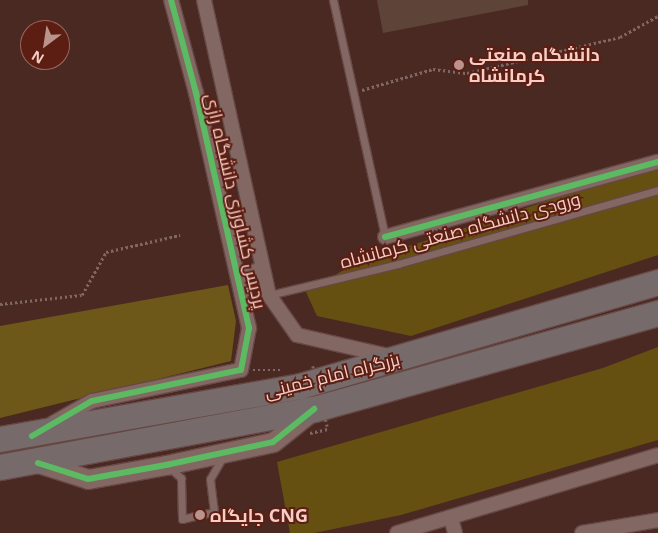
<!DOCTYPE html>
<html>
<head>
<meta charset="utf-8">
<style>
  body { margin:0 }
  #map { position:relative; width:658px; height:533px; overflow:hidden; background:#4b2923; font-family:"Open Sans",Cairo,sans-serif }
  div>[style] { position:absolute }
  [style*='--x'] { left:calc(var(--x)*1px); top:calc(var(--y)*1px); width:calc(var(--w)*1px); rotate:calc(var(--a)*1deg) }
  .green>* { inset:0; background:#665011 }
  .forest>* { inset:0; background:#6d5719 }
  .building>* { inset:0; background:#5e4339 }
  .path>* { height:2.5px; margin-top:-1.25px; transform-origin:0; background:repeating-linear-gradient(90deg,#816763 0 2.5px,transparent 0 5px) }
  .roads { filter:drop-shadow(1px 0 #664744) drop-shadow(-1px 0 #664744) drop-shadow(0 1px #664744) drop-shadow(0 -1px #664744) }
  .lane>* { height:7px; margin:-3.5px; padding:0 3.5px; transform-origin:3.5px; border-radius:3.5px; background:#826762 }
  .street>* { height:14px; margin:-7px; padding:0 7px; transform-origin:7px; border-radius:7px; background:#826762 }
  .secondary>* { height:19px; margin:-9.5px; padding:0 9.5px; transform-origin:9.5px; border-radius:9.5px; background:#826762 }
  .highway>* { height:25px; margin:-12.5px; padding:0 12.5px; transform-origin:12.5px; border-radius:12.5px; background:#766b6a }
  .path-bridge>* { height:2.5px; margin-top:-1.25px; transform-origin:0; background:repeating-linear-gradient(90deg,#816763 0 2.5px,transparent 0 5px) }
  .cycleway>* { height:6px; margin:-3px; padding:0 3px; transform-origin:3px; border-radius:3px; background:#5cba63 }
  .dots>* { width:14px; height:14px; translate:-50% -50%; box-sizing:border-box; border:2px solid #5c1d12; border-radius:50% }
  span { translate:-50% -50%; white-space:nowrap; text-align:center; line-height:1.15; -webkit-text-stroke:4px #5c1d12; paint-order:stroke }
  .poi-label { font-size:18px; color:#f6cec5; font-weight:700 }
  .left { translate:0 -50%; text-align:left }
  .street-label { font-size:18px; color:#f6cec5 }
  .north { position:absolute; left:20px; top:20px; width:50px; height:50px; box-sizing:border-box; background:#5c1d12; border:1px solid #9a645a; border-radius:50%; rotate:211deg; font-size:14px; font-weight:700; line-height:20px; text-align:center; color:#f6cec5 }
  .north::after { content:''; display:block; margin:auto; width:18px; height:22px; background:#ba948c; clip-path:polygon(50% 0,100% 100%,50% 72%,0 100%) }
</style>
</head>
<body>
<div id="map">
  <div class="green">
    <div style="clip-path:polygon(658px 165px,658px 255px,411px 336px,317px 316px,306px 292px,354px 264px)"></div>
    <div style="clip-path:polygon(658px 347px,658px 440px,401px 515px,314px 533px,290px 533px,277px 462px,603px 368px)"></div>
  </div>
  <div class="forest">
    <div style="clip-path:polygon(228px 285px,236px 321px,231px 361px,0 418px,0 326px)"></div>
  </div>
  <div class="building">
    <div style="clip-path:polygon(377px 0,528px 0,528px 5px,383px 33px)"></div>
  </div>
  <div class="path">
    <div style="--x:362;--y:90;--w:74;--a:-16.5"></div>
    <div style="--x:433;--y:69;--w:34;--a:7"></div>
    <div style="--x:467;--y:73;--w:157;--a:-13.2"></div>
    <div style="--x:620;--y:37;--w:43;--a:-28.9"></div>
    <div style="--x:0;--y:304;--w:82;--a:-6.3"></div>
    <div style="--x:82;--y:295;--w:49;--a:-60.8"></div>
    <div style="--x:106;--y:252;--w:76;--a:-12.9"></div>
    <div style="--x:253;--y:370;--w:27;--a:0"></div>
    <div style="--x:310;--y:433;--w:18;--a:-13"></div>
  </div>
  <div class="roads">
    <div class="lane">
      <div style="--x:333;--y:0;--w:243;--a:77.6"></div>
      <div style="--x:269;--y:295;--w:133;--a:-13.5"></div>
      <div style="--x:398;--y:264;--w:270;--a:-15.9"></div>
      <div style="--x:168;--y:466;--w:18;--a:43"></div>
      <div style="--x:181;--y:478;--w:41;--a:88.6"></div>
      <div style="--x:182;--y:519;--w:18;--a:-13"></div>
      <div style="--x:200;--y:515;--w:14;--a:-12"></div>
      <div style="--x:214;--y:512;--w:33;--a:-97"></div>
      <div style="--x:210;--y:479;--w:28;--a:-60"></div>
    </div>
    <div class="street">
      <div style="--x:204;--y:0;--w:302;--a:77.6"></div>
      <div style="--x:269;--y:295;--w:49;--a:55"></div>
      <div style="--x:297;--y:335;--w:94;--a:12.9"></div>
      <div style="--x:385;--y:237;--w:283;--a:-15.4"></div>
      <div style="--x:238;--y:276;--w:25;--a:-16"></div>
      <div style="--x:53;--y:423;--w:45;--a:-29.4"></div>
      <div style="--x:92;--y:401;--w:152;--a:-11.8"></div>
      <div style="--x:241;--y:370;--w:43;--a:-79.2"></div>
      <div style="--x:249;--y:328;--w:241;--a:-102.7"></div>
      <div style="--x:196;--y:93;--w:96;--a:-105"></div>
      <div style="--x:451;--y:518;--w:16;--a:75"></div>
      <div style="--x:397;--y:533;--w:272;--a:-16.6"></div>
      <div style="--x:582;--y:533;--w:77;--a:-9.7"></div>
    </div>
    <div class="secondary">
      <div style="--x:38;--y:463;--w:52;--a:17.7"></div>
      <div style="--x:88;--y:479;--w:79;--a:-10.2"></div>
      <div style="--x:166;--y:465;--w:109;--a:-12.1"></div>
      <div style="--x:273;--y:442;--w:50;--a:-38.5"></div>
    </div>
    <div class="highway">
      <div style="--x:0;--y:439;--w:305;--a:-10"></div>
      <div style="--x:300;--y:386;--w:373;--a:-16.2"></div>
      <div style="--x:0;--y:467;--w:319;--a:-10.5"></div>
      <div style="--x:314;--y:409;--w:357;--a:-15.6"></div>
    </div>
  </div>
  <div class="path-bridge">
    <div style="--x:313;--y:366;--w:65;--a:76.6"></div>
  </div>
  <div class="cycleway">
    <div style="--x:385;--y:237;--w:283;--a:-15.4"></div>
    <div style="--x:32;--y:436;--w:69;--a:-30.3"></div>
    <div style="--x:92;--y:401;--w:152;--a:-11.8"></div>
    <div style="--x:241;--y:370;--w:43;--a:-79.2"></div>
    <div style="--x:249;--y:328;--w:241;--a:-102.7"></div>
    <div style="--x:196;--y:93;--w:96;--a:-105"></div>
    <div style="--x:38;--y:463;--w:52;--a:17.7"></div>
    <div style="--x:88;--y:479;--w:79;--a:-10.2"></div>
    <div style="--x:166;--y:465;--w:109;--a:-12.1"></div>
    <div style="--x:273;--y:442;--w:53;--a:-38.8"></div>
  </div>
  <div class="dots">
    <div style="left:459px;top:65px;background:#ba948c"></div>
    <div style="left:200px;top:515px;background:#ba948c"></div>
  </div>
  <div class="poi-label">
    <span class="left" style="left:469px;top:65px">دانشگاه صنعتی<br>کرمانشاه</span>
    <span class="left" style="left:210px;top:515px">جایگاه CNG</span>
  </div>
  <div class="street-label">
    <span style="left:236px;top:201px;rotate:77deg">پردیس کشاورزی دانشگاه رازی</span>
    <span style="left:460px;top:230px;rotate:-15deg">ورودی دانشگاه صنعتی کرمانشاه</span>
    <span style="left:332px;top:375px;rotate:-14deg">بزرگراه امام خمینی</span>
  </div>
  <div class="north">N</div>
</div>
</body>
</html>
